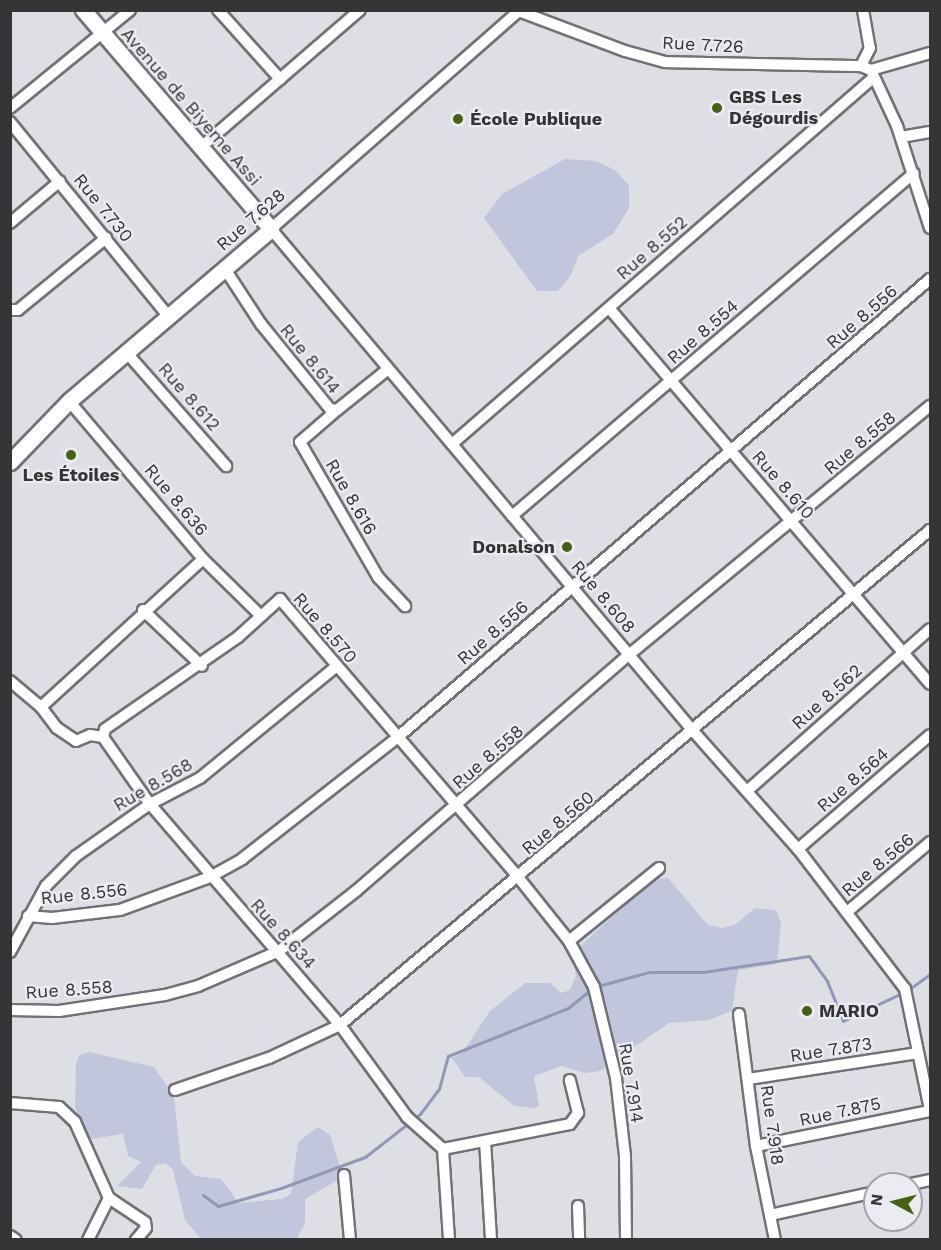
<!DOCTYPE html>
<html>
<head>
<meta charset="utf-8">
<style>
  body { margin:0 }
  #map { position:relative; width:941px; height:1250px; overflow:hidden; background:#dedfe4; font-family:"Work Sans",sans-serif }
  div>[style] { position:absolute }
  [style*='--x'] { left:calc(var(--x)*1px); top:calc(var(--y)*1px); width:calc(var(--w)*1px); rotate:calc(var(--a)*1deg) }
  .green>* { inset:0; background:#c2c6dd }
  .stream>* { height:3px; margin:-1.5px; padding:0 1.5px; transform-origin:1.5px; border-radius:1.5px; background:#9297b7 }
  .roads { filter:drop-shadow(2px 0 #717176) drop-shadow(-2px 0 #717176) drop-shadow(0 2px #717176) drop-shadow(0 -2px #717176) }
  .street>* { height:10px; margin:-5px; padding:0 5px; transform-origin:5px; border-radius:5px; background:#fff }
  .secondary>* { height:15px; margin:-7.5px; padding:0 7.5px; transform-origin:7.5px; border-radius:7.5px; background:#fff }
  .dots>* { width:16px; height:16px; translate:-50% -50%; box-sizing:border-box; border:3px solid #ebecf1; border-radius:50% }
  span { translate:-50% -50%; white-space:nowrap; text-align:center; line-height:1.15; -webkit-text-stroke:4.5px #ebecf1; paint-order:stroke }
  .street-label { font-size:18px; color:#353537 }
  .poi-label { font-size:18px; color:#353537; font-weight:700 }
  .left { translate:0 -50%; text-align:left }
  .right { translate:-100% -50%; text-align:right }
  .frame { position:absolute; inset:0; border:12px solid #353537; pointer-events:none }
  .north { position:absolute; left:863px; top:1172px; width:60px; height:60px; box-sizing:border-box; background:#ebecf1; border:2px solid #a2a3a7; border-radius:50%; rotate:277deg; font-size:16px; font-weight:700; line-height:24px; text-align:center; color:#353537 }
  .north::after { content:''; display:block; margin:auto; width:21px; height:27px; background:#466112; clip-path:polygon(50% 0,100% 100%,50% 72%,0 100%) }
</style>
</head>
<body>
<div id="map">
  <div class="green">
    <div style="clip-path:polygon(565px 159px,596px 161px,615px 170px,629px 185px,629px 208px,613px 234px,578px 256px,571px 275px,558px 291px,537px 291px,484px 218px,502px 194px)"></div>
    <div style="clip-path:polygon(668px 878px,708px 925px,723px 928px,736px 924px,755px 908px,775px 910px,778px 914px,781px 924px,777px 964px,738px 970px,732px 1011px,709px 1020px,669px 1023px,600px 1071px,585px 1073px,562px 1066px,534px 1076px,539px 1106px,534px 1108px,514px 1106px,479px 1077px,465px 1077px,452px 1058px,462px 1053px,490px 1011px,525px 983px,550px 983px,561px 993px,570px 990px,576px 976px,574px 962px,580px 946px,654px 879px)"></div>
    <div style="clip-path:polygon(89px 1052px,154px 1067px,174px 1096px,181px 1162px,195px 1176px,221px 1179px,239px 1203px,282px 1199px,291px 1194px,298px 1142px,318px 1127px,330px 1135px,343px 1177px,305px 1199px,305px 1223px,297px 1239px,201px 1239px,185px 1220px,173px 1170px,166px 1163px,156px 1165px,142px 1189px,117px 1186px,141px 1162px,128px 1156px,123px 1134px,91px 1139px,75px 1108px,76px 1064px,79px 1055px)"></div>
  </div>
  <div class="stream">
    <div style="--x:908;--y:990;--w:27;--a:-36"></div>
    <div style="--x:203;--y:1195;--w:19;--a:36"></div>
    <div style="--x:218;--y:1206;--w:66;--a:-15.9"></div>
    <div style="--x:281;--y:1188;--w:90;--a:-20.3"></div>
    <div style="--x:365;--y:1157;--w:70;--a:-38"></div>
    <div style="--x:420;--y:1114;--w:31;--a:-53"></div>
    <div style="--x:439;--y:1089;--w:34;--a:-75"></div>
    <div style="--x:448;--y:1056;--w:129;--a:-21.8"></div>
    <div style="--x:568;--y:1008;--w:33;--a:-39"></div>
    <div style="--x:594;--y:987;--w:57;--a:-15.3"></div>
    <div style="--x:649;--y:972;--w:54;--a:0"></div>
    <div style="--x:703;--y:972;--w:107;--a:-8.6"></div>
    <div style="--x:809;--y:956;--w:31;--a:54"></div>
    <div style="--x:827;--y:981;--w:43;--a:68.2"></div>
    <div style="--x:843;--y:1021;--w:65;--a:-25.4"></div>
  </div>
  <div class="roads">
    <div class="street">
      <div style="--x:218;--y:10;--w:93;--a:48.1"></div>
      <div style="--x:516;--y:10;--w:116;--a:20.6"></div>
      <div style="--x:625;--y:51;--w:41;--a:15.4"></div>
      <div style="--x:665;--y:62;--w:196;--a:1.2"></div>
      <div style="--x:520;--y:10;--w:332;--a:138.7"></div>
      <div style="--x:271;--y:229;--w:657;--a:49.94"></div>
      <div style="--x:694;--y:732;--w:157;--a:48.4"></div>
      <div style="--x:798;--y:849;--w:176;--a:52.6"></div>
      <div style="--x:905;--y:989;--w:124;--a:78.3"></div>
      <div style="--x:863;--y:10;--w:39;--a:80"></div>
      <div style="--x:870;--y:48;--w:20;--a:117"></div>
      <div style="--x:861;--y:66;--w:11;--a:22"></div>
      <div style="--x:871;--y:70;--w:62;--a:65.1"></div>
      <div style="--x:897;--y:126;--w:107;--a:72.1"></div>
      <div style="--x:871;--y:70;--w:61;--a:-16.1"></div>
      <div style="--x:10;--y:108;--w:155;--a:-39.2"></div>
      <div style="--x:10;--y:122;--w:250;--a:50.8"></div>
      <div style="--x:901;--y:137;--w:29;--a:-10"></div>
      <div style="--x:200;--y:148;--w:211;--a:-40.8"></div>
      <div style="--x:10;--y:223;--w:65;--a:-40"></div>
      <div style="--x:225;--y:269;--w:66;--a:56.8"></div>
      <div style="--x:261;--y:324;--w:109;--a:50.9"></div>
      <div style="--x:330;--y:409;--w:7;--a:8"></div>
      <div style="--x:337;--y:410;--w:64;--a:-38.7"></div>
      <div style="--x:609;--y:308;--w:494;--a:49.5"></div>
      <div style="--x:10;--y:310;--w:8;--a:0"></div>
      <div style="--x:18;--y:310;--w:114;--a:-39.3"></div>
      <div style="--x:126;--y:352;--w:152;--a:48.7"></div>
      <div style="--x:69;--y:401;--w:207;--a:49.7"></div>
      <div style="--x:203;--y:559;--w:81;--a:44.5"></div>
      <div style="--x:337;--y:410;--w:49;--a:139.1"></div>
      <div style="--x:300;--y:442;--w:156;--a:60"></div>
      <div style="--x:378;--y:577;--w:40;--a:47"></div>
      <div style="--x:452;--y:444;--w:559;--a:-41.01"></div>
      <div style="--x:512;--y:516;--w:528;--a:-40.47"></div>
      <div style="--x:143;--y:610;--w:81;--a:43.5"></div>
      <div style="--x:10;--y:681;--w:40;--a:40"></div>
      <div style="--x:41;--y:707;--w:26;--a:53"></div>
      <div style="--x:57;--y:728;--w:23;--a:34"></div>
      <div style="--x:76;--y:741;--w:15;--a:-23"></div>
      <div style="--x:90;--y:735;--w:13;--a:9"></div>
      <div style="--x:103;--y:737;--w:8;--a:-76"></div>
      <div style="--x:105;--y:729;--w:162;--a:-34.7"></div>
      <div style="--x:238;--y:637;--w:57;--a:-42.1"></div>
      <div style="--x:280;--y:599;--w:366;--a:49.4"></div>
      <div style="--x:518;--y:877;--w:82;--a:51.4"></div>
      <div style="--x:569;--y:941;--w:52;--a:61.5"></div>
      <div style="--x:594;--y:987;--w:94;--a:76.4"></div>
      <div style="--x:616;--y:1078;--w:79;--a:83.4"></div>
      <div style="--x:625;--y:1156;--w:84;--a:89.3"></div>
      <div style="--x:41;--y:707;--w:219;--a:-42.4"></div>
      <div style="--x:103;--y:737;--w:82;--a:55"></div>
      <div style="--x:150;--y:804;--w:291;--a:49.3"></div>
      <div style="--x:340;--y:1025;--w:114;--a:53.9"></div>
      <div style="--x:407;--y:1117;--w:48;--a:41.6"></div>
      <div style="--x:747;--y:791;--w:244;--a:-41.5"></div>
      <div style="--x:798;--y:849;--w:174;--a:-40.8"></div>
      <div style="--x:847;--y:912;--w:109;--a:-40.1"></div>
      <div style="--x:28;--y:916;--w:24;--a:5"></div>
      <div style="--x:52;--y:918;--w:68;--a:-6.7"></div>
      <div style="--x:120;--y:910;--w:96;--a:-20.1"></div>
      <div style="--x:210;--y:877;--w:37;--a:-29"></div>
      <div style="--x:242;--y:859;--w:198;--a:-38"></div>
      <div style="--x:398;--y:737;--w:702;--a:-40.73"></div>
      <div style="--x:569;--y:941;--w:116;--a:-39"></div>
      <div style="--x:10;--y:952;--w:75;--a:-61.4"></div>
      <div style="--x:46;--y:886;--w:42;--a:-45"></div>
      <div style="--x:76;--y:856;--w:90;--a:-35.1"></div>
      <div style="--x:150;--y:804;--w:56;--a:-27.5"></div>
      <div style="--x:200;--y:778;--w:177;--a:-39.3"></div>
      <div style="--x:10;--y:1010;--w:49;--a:1.2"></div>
      <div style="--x:59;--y:1011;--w:107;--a:-8.6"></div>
      <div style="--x:165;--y:995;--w:34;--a:-15"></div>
      <div style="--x:198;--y:986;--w:88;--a:-23.4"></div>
      <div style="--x:279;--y:951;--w:98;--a:-37.9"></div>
      <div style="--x:356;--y:891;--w:362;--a:-40.9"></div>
      <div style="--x:630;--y:654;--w:389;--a:-39.6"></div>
      <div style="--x:739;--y:1014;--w:133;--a:82.7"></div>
      <div style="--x:756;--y:1146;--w:96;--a:78.6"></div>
      <div style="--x:748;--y:1079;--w:172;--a:-8.7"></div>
      <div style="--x:175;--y:1090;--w:99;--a:-18.8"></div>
      <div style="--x:269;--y:1058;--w:78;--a:-24.9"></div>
      <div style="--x:340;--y:1025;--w:770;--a:-40"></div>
      <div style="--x:10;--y:1103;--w:49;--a:4.7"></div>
      <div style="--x:59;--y:1107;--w:22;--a:43"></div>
      <div style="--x:75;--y:1122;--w:83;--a:65.9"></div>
      <div style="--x:109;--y:1198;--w:47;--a:116.6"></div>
      <div style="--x:485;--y:1141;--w:99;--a:86.5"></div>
      <div style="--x:756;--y:1146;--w:177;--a:-11.4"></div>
      <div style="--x:443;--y:1149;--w:129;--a:-11.1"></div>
      <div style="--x:570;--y:1124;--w:14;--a:-54"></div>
      <div style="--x:578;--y:1113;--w:34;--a:-104"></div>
      <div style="--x:443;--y:1149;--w:91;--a:86.2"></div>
      <div style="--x:344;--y:1175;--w:65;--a:84.7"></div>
      <div style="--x:911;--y:1184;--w:19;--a:-12"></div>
      <div style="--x:109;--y:1198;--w:43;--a:33.7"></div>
      <div style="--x:145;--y:1222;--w:6;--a:81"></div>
      <div style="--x:146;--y:1228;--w:16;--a:130"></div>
      <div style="--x:578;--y:1206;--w:34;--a:88"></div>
      <div style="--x:770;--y:1215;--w:107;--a:-12.4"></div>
      <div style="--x:10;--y:1236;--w:7;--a:34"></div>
    </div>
    <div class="secondary">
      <div style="--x:10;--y:462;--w:85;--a:-46"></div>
      <div style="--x:69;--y:401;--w:265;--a:-40.4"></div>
      <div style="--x:271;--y:229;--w:289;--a:-130.6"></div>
    </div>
  </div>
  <div class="dots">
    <div style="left:717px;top:108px;background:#466112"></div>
    <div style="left:458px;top:119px;background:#466112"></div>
    <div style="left:71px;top:455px;background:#466112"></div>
    <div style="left:567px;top:547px;background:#466112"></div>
    <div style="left:807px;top:1011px;background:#466112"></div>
  </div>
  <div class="street-label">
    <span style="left:703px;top:45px;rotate:3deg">Rue 7.726</span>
    <span style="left:191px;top:107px;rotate:49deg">Avenue de Biyeme Assi</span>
    <span style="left:103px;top:208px;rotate:51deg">Rue 7.730</span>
    <span style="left:251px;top:220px;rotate:-41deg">Rue 7.628</span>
    <span style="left:652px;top:248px;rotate:-41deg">Rue 8.552</span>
    <span style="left:862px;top:317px;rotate:-41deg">Rue 8.556</span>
    <span style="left:703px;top:332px;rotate:-41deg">Rue 8.554</span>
    <span style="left:310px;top:359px;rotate:51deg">Rue 8.614</span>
    <span style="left:189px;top:397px;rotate:49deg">Rue 8.612</span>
    <span style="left:860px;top:443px;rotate:-40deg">Rue 8.558</span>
    <span style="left:783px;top:485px;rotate:49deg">Rue 8.610</span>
    <span style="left:351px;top:497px;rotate:60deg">Rue 8.616</span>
    <span style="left:176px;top:500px;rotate:50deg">Rue 8.636</span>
    <span style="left:603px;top:597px;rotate:50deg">Rue 8.608</span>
    <span style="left:325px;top:628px;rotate:49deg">Rue 8.570</span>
    <span style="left:493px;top:633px;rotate:-41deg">Rue 8.556</span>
    <span style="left:827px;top:697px;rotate:-42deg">Rue 8.562</span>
    <span style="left:488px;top:757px;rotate:-41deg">Rue 8.558</span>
    <span style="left:853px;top:780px;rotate:-41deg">Rue 8.564</span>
    <span style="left:153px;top:785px;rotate:-30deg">Rue 8.568</span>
    <span style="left:558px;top:823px;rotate:-40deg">Rue 8.560</span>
    <span style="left:878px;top:865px;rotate:-40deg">Rue 8.566</span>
    <span style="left:84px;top:894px;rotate:-6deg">Rue 8.556</span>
    <span style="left:283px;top:934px;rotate:48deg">Rue 8.634</span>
    <span style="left:69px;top:990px;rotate:-4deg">Rue 8.558</span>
    <span style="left:831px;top:1050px;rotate:-9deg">Rue 7.873</span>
    <span style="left:631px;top:1083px;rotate:81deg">Rue 7.914</span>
    <span style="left:840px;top:1112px;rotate:-12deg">Rue 7.875</span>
    <span style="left:772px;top:1125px;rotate:82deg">Rue 7.918</span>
  </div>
  <div class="poi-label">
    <span class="left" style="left:729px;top:108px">GBS Les<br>Dégourdis</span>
    <span class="left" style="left:470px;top:119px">École Publique</span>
    <span style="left:71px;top:475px">Les Étoiles</span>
    <span class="right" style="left:555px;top:547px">Donalson</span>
    <span class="left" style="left:819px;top:1011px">MARIO</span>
  </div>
  <div class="frame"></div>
  <div class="north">N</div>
</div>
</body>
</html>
